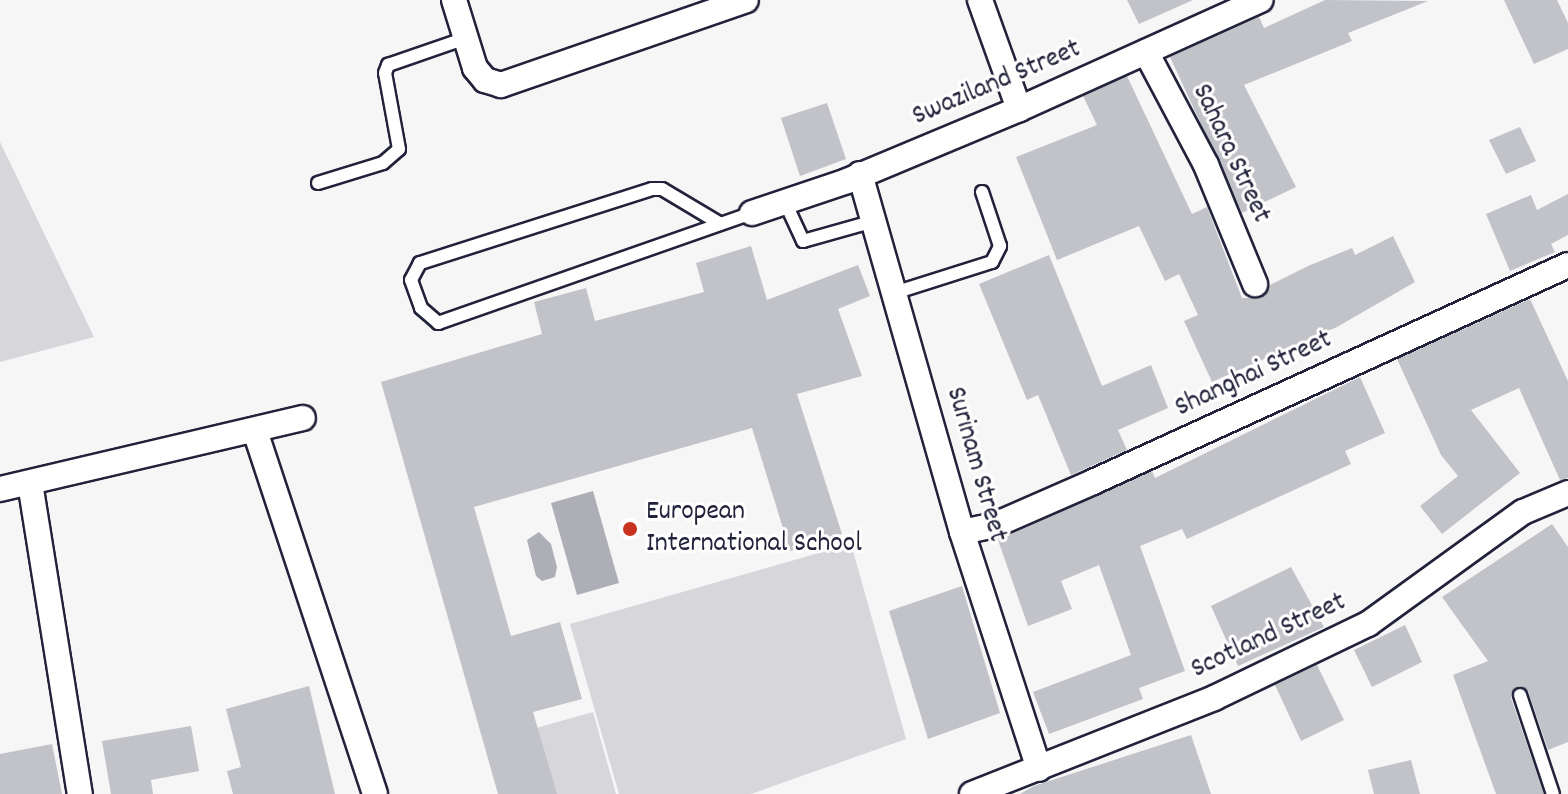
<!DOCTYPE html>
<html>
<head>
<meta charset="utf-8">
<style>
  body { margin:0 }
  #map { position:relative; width:1568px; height:794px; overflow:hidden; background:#f6f6f7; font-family:Dekko,sans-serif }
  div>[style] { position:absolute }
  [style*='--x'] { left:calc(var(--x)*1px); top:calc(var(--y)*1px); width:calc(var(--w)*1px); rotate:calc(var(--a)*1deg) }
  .green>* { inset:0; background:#d7d7db }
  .water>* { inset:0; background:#aeaeb7 }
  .building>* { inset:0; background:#c2c2c9 }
  .roads { filter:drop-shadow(2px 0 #22223b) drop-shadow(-2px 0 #22223b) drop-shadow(0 2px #22223b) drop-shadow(0 -2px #22223b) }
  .lane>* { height:12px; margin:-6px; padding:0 6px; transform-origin:6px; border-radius:6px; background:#fff }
  .street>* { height:24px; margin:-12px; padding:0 12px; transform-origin:12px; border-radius:12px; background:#fff }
  .dots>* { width:22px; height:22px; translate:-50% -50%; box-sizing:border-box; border:4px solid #fff; border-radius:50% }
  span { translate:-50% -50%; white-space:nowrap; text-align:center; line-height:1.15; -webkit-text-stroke:6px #fff; paint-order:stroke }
  .street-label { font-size:28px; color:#22223b }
  .poi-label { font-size:28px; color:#22223b }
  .left { translate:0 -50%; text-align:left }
</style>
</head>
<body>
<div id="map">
  <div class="green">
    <div style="clip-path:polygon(0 142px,94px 337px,0 362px)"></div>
    <div style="clip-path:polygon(851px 544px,906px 739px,751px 794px,619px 794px,570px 624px)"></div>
    <div style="clip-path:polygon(593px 712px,616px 794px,555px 794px,536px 728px)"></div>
  </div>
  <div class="water">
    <div style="clip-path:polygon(593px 491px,619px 583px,577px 595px,551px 503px)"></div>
    <div style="clip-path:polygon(539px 532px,551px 544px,557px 567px,555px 577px,542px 581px,536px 576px,527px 540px)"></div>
  </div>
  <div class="building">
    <div style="clip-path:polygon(1127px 0,1193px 0,1139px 24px)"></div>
    <div style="clip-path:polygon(1325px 0,1428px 1px,1348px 33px,1352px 41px,1244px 85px,1296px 187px,1242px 213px,1170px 57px,1259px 17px,1264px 28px)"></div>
    <div style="clip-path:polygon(1504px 0,1557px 0,1568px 23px,1568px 49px,1534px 64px)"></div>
    <div style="clip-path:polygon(1127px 76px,1192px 214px,1207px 207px,1242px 298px,1260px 298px,1270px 285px,1308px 266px,1352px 248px,1355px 255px,1393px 236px,1415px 282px,1337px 327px,1212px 382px,1184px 321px,1198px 315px,1179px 274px,1165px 281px,1139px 226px,1057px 260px,1016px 157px,1097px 125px,1083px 96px)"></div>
    <div style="clip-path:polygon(827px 103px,846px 159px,800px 176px,781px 118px)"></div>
    <div style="clip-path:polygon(1520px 127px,1536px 161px,1506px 174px,1489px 140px)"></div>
    <div style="clip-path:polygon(1568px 194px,1568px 235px,1551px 244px,1555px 252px,1510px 271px,1486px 214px,1531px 195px,1537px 210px)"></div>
    <div style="clip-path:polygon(751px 246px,767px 300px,858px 265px,870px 296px,838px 309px,862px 376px,797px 394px,842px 534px,790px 551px,752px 428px,474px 507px,511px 636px,560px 622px,582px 699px,533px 712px,557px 794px,498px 794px,381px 382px,542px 334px,534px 302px,586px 288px,595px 321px,704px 292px,696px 263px)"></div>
    <div style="clip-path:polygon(1049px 255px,1102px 386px,1151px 365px,1168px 408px,1118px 430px,1127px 450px,1071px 475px,1038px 395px,1027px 400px,979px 284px)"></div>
    <div style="clip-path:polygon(1530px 299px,1568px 381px,1568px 478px,1560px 480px,1519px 388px,1471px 410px,1520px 473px,1442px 534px,1420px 506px,1458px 476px,1441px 455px,1397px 359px)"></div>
    <div style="clip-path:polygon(1360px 377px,1385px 433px,1345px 451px,1351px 464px,1187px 539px,1182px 529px,1140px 546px,1185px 671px,1139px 688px,1143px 699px,1049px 734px,1033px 692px,1131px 655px,1099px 565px,1061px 581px,1072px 609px,1028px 626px,998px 540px,1152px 471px,1155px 478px)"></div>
    <div style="clip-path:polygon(1552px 524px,1568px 547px,1568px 742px,1548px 750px,1528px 691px,1514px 689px,1511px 698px,1544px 794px,1496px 794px,1453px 675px,1488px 661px,1442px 597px)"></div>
    <div style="clip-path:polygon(1291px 567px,1324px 627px,1238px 666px,1211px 606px)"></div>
    <div style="clip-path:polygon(962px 586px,1000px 713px,928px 739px,889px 611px)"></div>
    <div style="clip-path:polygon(1405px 625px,1422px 662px,1372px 687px,1354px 650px)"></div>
    <div style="clip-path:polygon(1317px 665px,1344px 720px,1301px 741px,1275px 685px)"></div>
    <div style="clip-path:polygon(309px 686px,335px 794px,233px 794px,227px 771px,241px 767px,226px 709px)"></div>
    <div style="clip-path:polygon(191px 726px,199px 771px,151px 780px,153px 794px,111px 794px,102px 741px)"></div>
    <div style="clip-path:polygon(1191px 735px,1211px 794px,1020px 794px,1034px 786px)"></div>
    <div style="clip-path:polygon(52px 744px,62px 794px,0 794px,0 754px)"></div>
    <div style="clip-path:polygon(1411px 760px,1420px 794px,1374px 794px,1368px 770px)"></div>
  </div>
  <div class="roads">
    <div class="lane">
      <div style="--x:318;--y:183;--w:68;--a:-17.1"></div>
      <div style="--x:383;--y:163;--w:21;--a:-41"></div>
      <div style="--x:399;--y:149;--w:77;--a:-100.4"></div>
      <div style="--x:385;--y:73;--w:9;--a:-69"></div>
      <div style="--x:388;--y:65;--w:83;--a:-19.1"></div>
      <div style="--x:785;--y:202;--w:43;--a:65.2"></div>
      <div style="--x:803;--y:241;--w:74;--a:-15.7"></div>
      <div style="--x:719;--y:223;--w:66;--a:-149.2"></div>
      <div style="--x:662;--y:189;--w:10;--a:180"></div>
      <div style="--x:652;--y:189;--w:244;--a:162.3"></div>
      <div style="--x:420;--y:263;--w:19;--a:118"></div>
      <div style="--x:411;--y:280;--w:30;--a:70"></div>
      <div style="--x:421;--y:308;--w:23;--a:41"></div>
      <div style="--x:438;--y:323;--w:333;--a:-19.3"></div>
      <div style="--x:894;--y:293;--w:103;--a:-17.6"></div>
      <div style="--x:992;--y:262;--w:18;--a:-63"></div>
      <div style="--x:1000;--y:246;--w:57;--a:-108.4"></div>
      <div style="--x:1520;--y:695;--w:104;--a:71.6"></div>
    </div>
    <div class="street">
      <div style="--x:454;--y:0;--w:71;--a:72.8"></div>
      <div style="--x:475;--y:68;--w:16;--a:50"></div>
      <div style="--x:485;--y:80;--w:17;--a:17"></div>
      <div style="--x:501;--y:85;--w:259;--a:-19.1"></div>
      <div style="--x:980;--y:0;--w:116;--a:70.3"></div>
      <div style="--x:1146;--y:52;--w:128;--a:62"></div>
      <div style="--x:1206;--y:165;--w:129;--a:67.6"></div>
      <div style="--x:860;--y:174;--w:372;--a:74.1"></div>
      <div style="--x:962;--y:532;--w:249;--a:72"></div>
      <div style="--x:752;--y:213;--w:100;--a:-18.6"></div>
      <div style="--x:847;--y:181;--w:186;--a:-22.7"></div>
      <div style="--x:1019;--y:109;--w:265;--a:-24.3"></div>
      <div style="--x:255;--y:431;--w:382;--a:71.7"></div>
      <div style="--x:30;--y:483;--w:315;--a:80.9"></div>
      <div style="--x:0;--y:489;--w:311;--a:-13.2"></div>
      <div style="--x:962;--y:532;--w:34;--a:-12"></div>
      <div style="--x:995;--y:525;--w:107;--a:-23.7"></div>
      <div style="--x:1093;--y:482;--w:522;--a:-24.55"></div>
      <div style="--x:972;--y:794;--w:260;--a:-21.6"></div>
      <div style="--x:1214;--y:698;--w:171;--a:-25.7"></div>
      <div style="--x:1368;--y:624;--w:191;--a:-35.9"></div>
      <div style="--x:1523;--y:512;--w:49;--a:-22.9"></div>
    </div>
  </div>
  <div class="dots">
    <div style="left:630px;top:529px;background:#c8321e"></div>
  </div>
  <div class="street-label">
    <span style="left:997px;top:84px;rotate:-23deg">Swaziland Street</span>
    <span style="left:1230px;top:154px;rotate:65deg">Sahara Street</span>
    <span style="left:1254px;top:375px;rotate:-25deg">Shanghai Street</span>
    <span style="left:975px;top:465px;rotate:74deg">Surinam Street</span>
    <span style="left:1269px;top:637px;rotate:-25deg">Scotland Street</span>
  </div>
  <div class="poi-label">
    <span class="left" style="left:646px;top:529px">European<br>International School</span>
  </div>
</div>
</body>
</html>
